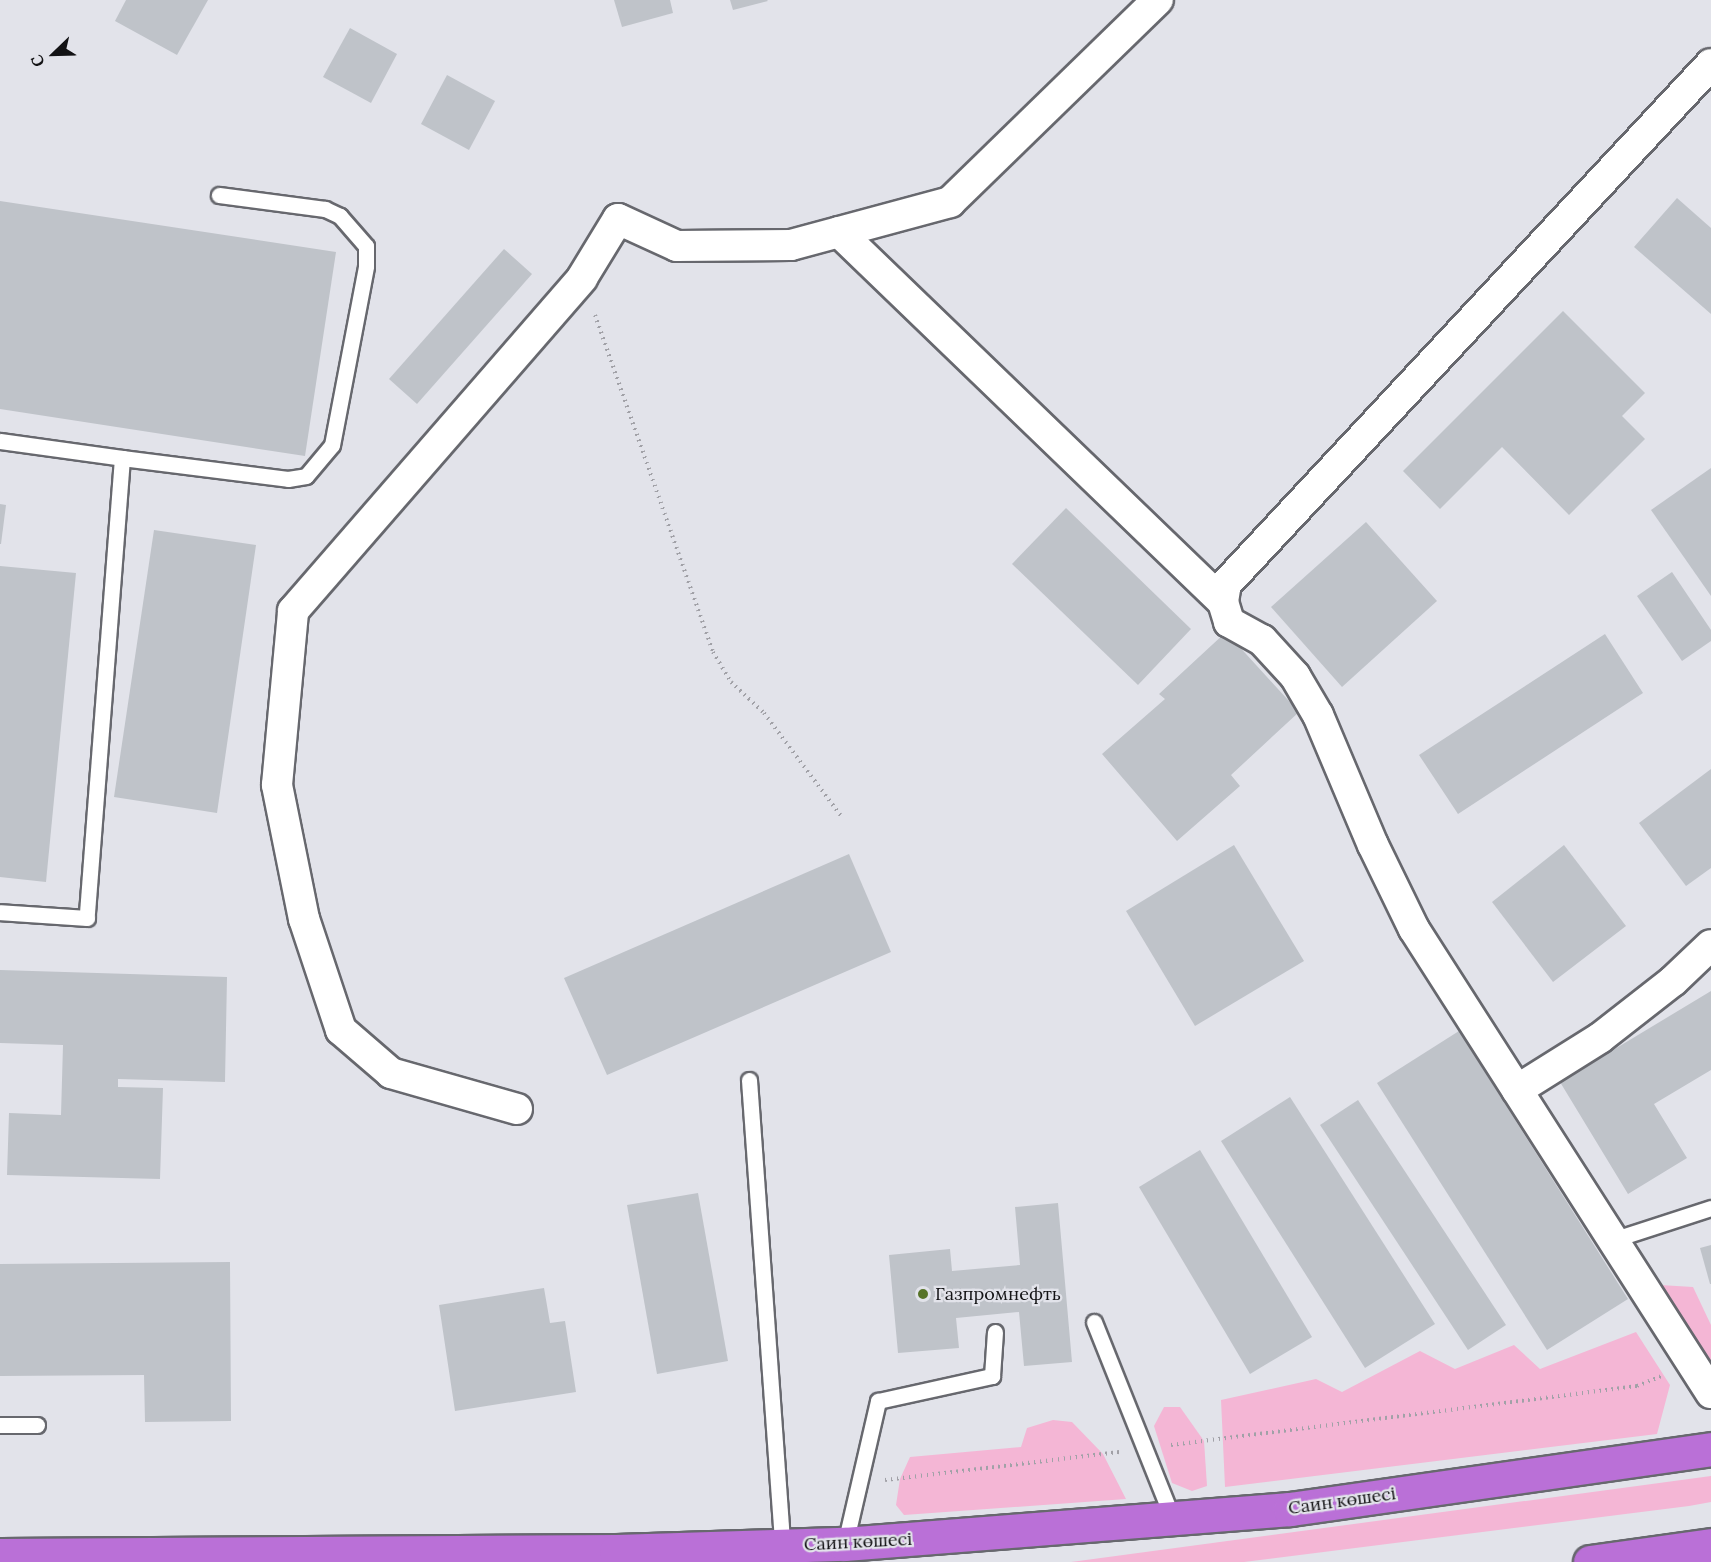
<!DOCTYPE html>
<html>
<head>
<meta charset="utf-8">
<style>
  body { margin:0 }
  #map { position:relative; width:1711px; height:1562px; overflow:hidden; background:#e2e3ea; font-family:Lora,serif }
  div>[style] { position:absolute }
  [style*='--x'] { left:calc(var(--x)*1px); top:calc(var(--y)*1px); width:calc(var(--w)*1px); rotate:calc(var(--a)*1deg) }
  .green>* { inset:0; background:#f4b6d5 }
  .building>* { inset:0; background:#bfc3c9 }
  .path>* { height:4px; margin-top:-2px; transform-origin:0; background:repeating-linear-gradient(90deg,#a1a1a7 0 1.5px,transparent 0 6px) }
  .roads { filter:drop-shadow(2px 0 #67686e) drop-shadow(-2px 0 #67686e) drop-shadow(0 2px #67686e) drop-shadow(0 -2px #67686e) }
  .lane>* { height:15px; margin:-7.5px; padding:0 7.5px; transform-origin:7.5px; border-radius:7.5px; background:#fff }
  .street>* { height:30px; margin:-15px; padding:0 15px; transform-origin:15px; border-radius:15px; background:#fff }
  .highway>* { height:33px; margin:-16.5px; padding:0 16.5px; transform-origin:16.5px; border-radius:16.5px; background:#ba70d7 }
  .dots>* { width:16px; height:16px; translate:-50% -50%; box-sizing:border-box; border:3px solid #e2e3ea; border-radius:50% }
  span { translate:-50% -50%; white-space:nowrap; text-align:center; line-height:1.15; -webkit-text-stroke:4.5px #e2e3ea; paint-order:stroke }
  .poi-label { font-size:18px; color:#131315 }
  .left { translate:0 -50%; text-align:left }
  .street-label { font-size:18px; color:#131315 }
  .north { position:absolute; left:24px; top:24px; width:60px; height:60px; -webkit-text-stroke:4px #e2e3ea; paint-order:stroke; rotate:247deg; font-size:16px; font-weight:700; line-height:24px; text-align:center; color:#131315 }
  .north::after { content:''; display:block; margin:auto; width:21px; height:27px; background:#131315; clip-path:polygon(50% 0,100% 100%,50% 72%,0 100%) }
</style>
</head>
<body>
<div id="map">
  <div class="green">
    <div style="clip-path:polygon(1660px 1285px,1693px 1287px,1711px 1325px,1711px 1371px)"></div>
    <div style="clip-path:polygon(1636px 1332px,1670px 1385px,1657px 1434px,1225px 1487px,1221px 1400px,1316px 1379px,1342px 1392px,1420px 1351px,1455px 1369px,1514px 1345px,1540px 1369px)"></div>
    <div style="clip-path:polygon(1164px 1407px,1180px 1407px,1204px 1441px,1207px 1486px,1192px 1491px,1172px 1483px,1154px 1426px)"></div>
    <div style="clip-path:polygon(1053px 1420px,1072px 1422px,1103px 1454px,1126px 1499px,904px 1515px,896px 1505px,900px 1479px,910px 1457px,1021px 1447px,1027px 1428px)"></div>
    <div style="clip-path:polygon(1711px 1476px,1711px 1502px,1689px 1506px,1244px 1562px,1071px 1562px)"></div>
  </div>
  <div class="building">
    <div style="clip-path:polygon(126px 0,208px 0,177px 55px,115px 21px)"></div>
    <div style="clip-path:polygon(614px 0,670px 0,673px 13px,622px 27px)"></div>
    <div style="clip-path:polygon(730px 0,767px 0,768px 1px,733px 10px)"></div>
    <div style="clip-path:polygon(350px 28px,397px 54px,371px 103px,323px 77px)"></div>
    <div style="clip-path:polygon(447px 75px,495px 101px,469px 150px,421px 124px)"></div>
    <div style="clip-path:polygon(1677px 198px,1711px 228px,1711px 314px,1634px 247px)"></div>
    <div style="clip-path:polygon(0 201px,336px 252px,305px 456px,0 409px)"></div>
    <div style="clip-path:polygon(504px 249px,532px 274px,417px 404px,389px 379px)"></div>
    <div style="clip-path:polygon(1563px 311px,1645px 393px,1622px 416px,1645px 439px,1569px 515px,1502px 447px,1440px 509px,1403px 471px)"></div>
    <div style="clip-path:polygon(1711px 468px,1711px 596px,1651px 510px)"></div>
    <div style="clip-path:polygon(0 504px,6px 505px,1px 544px,0 544px)"></div>
    <div style="clip-path:polygon(1066px 508px,1191px 629px,1138px 685px,1012px 564px)"></div>
    <div style="clip-path:polygon(1366px 522px,1437px 601px,1342px 687px,1271px 607px)"></div>
    <div style="clip-path:polygon(154px 530px,256px 545px,217px 813px,114px 797px)"></div>
    <div style="clip-path:polygon(0 566px,76px 573px,46px 882px,0 877px)"></div>
    <div style="clip-path:polygon(1672px 572px,1711px 630px,1711px 641px,1682px 661px,1637px 596px)"></div>
    <div style="clip-path:polygon(1226px 632px,1299px 712px,1231px 775px,1240px 786px,1177px 841px,1102px 754px,1165px 699px,1159px 694px)"></div>
    <div style="clip-path:polygon(1605px 634px,1643px 693px,1458px 814px,1419px 755px)"></div>
    <div style="clip-path:polygon(1711px 769px,1711px 868px,1686px 886px,1639px 823px)"></div>
    <div style="clip-path:polygon(1234px 845px,1304px 961px,1195px 1026px,1126px 911px)"></div>
    <div style="clip-path:polygon(1564px 845px,1626px 926px,1553px 982px,1492px 902px)"></div>
    <div style="clip-path:polygon(849px 854px,891px 952px,607px 1075px,564px 978px)"></div>
    <div style="clip-path:polygon(0 970px,227px 977px,225px 1082px,118px 1079px,118px 1087px,163px 1088px,160px 1179px,7px 1175px,9px 1113px,61px 1115px,63px 1045px,0 1043px)"></div>
    <div style="clip-path:polygon(1711px 991px,1711px 1070px,1654px 1104px,1687px 1158px,1628px 1194px,1560px 1082px)"></div>
    <div style="clip-path:polygon(1459px 1031px,1628px 1299px,1547px 1350px,1377px 1083px)"></div>
    <div style="clip-path:polygon(1290px 1097px,1435px 1324px,1365px 1368px,1221px 1141px)"></div>
    <div style="clip-path:polygon(1358px 1100px,1506px 1325px,1468px 1350px,1320px 1125px)"></div>
    <div style="clip-path:polygon(1200px 1150px,1312px 1337px,1250px 1374px,1139px 1187px)"></div>
    <div style="clip-path:polygon(698px 1193px,728px 1361px,657px 1374px,627px 1205px)"></div>
    <div style="clip-path:polygon(1058px 1203px,1072px 1362px,1024px 1366px,1019px 1312px,956px 1318px,959px 1348px,898px 1353px,889px 1255px,950px 1249px,952px 1271px,1020px 1265px,1015px 1207px)"></div>
    <div style="clip-path:polygon(1711px 1245px,1711px 1284px,1710px 1284px,1700px 1248px)"></div>
    <div style="clip-path:polygon(230px 1262px,231px 1421px,145px 1422px,144px 1375px,0 1376px,0 1264px)"></div>
    <div style="clip-path:polygon(544px 1288px,550px 1323px,565px 1321px,576px 1392px,455px 1411px,439px 1305px)"></div>
  </div>
  <div class="path">
    <div style="--x:595;--y:315;--w:357;--a:70.7"></div>
    <div style="--x:713;--y:652;--w:35;--a:59"></div>
    <div style="--x:731;--y:682;--w:45;--a:43.2"></div>
    <div style="--x:764;--y:713;--w:129;--a:53.2"></div>
    <div style="--x:1171;--y:1445;--w:470;--a:-7.2"></div>
    <div style="--x:1637;--y:1386;--w:27;--a:-22"></div>
    <div style="--x:885;--y:1480;--w:236;--a:-6.8"></div>
  </div>
  <div class="roads">
    <div class="lane">
      <div style="--x:0;--y:441;--w:123;--a:7.9"></div>
      <div style="--x:122;--y:458;--w:461;--a:94.4"></div>
      <div style="--x:87;--y:918;--w:87;--a:-176.1"></div>
      <div style="--x:122;--y:458;--w:167;--a:7.2"></div>
      <div style="--x:288;--y:479;--w:18;--a:-9"></div>
      <div style="--x:306;--y:476;--w:40;--a:-50"></div>
      <div style="--x:332;--y:445;--w:182;--a:-79.2"></div>
      <div style="--x:366;--y:266;--w:20;--a:-90"></div>
      <div style="--x:366;--y:246;--w:40;--a:-131"></div>
      <div style="--x:340;--y:216;--w:17;--a:-155"></div>
      <div style="--x:325;--y:209;--w:107;--a:-172.5"></div>
      <div style="--x:749;--y:1080;--w:467;--a:85.9"></div>
      <div style="--x:1612;--y:1240;--w:104;--a:-17.9"></div>
      <div style="--x:1094;--y:1322;--w:213;--a:68.2"></div>
      <div style="--x:0;--y:1425;--w:37;--a:0"></div>
      <div style="--x:845;--y:1544;--w:147;--a:-77"></div>
      <div style="--x:878;--y:1401;--w:117;--a:-12.4"></div>
      <div style="--x:992;--y:1376;--w:44;--a:-86.1"></div>
    </div>
    <div class="street">
      <div style="--x:839;--y:232;--w:533;--a:43.94"></div>
      <div style="--x:1223;--y:602;--w:21;--a:73"></div>
      <div style="--x:1229;--y:622;--w:38;--a:29"></div>
      <div style="--x:1262;--y:640;--w:49;--a:47.5"></div>
      <div style="--x:1295;--y:676;--w:45;--a:59.5"></div>
      <div style="--x:1318;--y:715;--w:141;--a:67.1"></div>
      <div style="--x:1373;--y:845;--w:93;--a:64"></div>
      <div style="--x:1414;--y:929;--w:551;--a:57.38"></div>
      <div style="--x:1223;--y:602;--w:18;--a:-81"></div>
      <div style="--x:1226;--y:584;--w:711;--a:-46.99"></div>
      <div style="--x:1517;--y:1090;--w:98;--a:-32.1"></div>
      <div style="--x:1600;--y:1038;--w:93;--a:-38"></div>
      <div style="--x:1673;--y:981;--w:52;--a:-43.5"></div>
      <div style="--x:517;--y:1109;--w:131;--a:-164.1"></div>
      <div style="--x:391;--y:1073;--w:66;--a:-139.3"></div>
      <div style="--x:341;--y:1030;--w:117;--a:-108.4"></div>
      <div style="--x:304;--y:919;--w:137;--a:-101.4"></div>
      <div style="--x:277;--y:785;--w:175;--a:-84.7"></div>
      <div style="--x:293;--y:611;--w:441;--a:-49"></div>
      <div style="--x:582;--y:278;--w:69;--a:-58.6"></div>
      <div style="--x:618;--y:219;--w:65;--a:24.6"></div>
      <div style="--x:677;--y:246;--w:114;--a:-0.5"></div>
      <div style="--x:791;--y:245;--w:165;--a:-15.1"></div>
      <div style="--x:950;--y:202;--w:290;--a:-44.2"></div>
    </div>
    <div class="highway">
      <div style="--x:0;--y:1555;--w:616;--a:-0.37"></div>
      <div style="--x:616;--y:1551;--w:229;--a:-1.8"></div>
      <div style="--x:845;--y:1544;--w:446;--a:-4.5"></div>
      <div style="--x:1290;--y:1509;--w:425;--a:-8.1"></div>
      <div style="--x:1590;--y:1562;--w:122;--a:-8"></div>
    </div>
  </div>
  <div class="dots">
    <div style="left:923px;top:1294px;background:#577328"></div>
  </div>
  <div class="poi-label">
    <span class="left" style="left:935px;top:1294px">Газпромнефть</span>
  </div>
  <div class="street-label">
    <span style="left:1342px;top:1501px;rotate:-8deg">Саин көшесі</span>
    <span style="left:858px;top:1542px;rotate:-3deg">Саин көшесі</span>
  </div>
  <div class="north">С</div>
</div>
</body>
</html>
